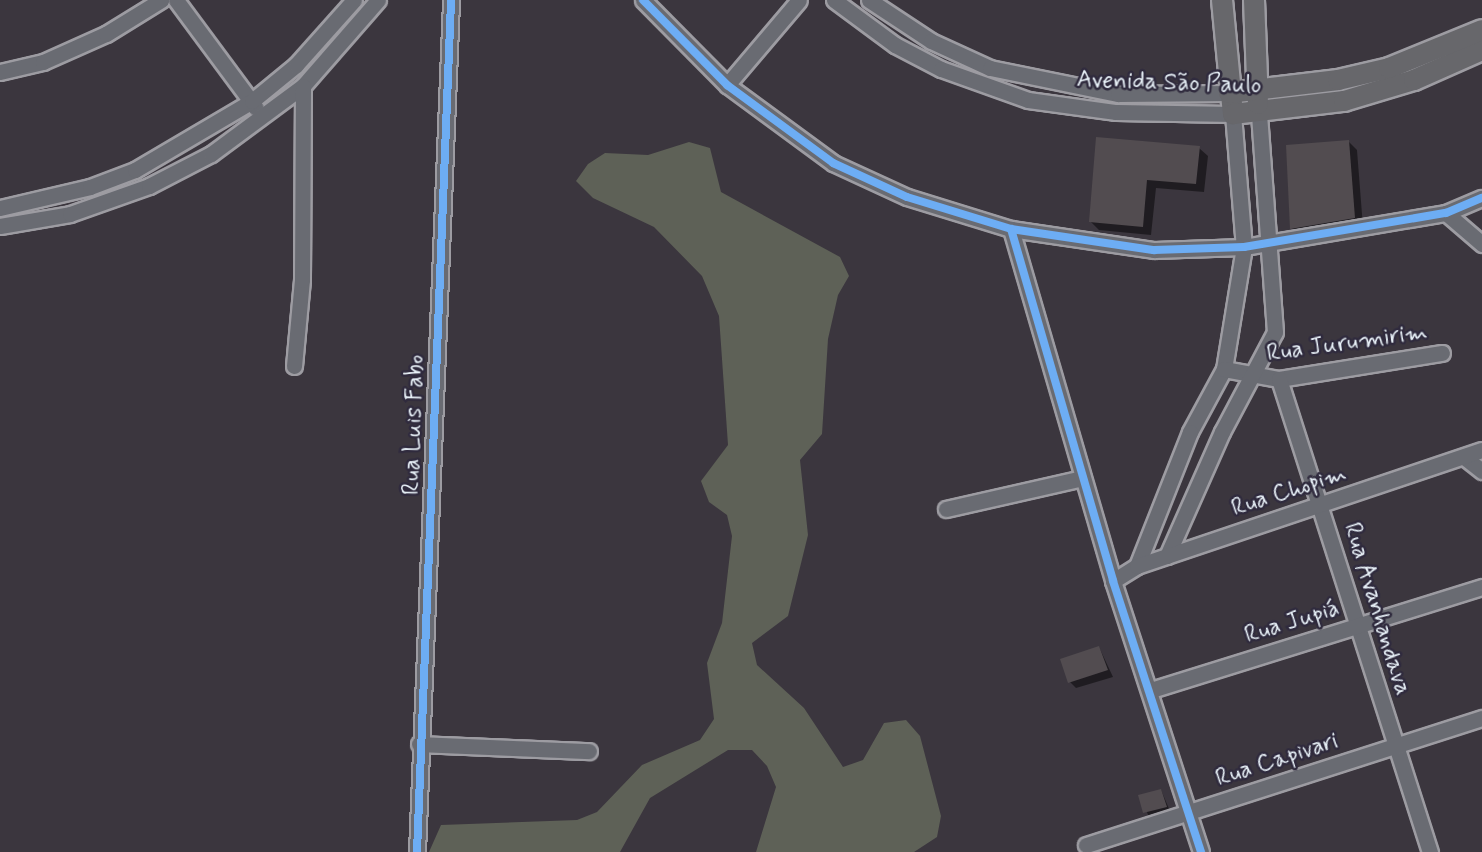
<!DOCTYPE html>
<html>
<head>
<meta charset="utf-8">
<style>
  body { margin:0 }
  #map { position:relative; width:1482px; height:852px; overflow:hidden; background:#3b363e; font-family:Mynerve,sans-serif }
  div>[style] { position:absolute }
  [style*='--x'] { left:calc(var(--x)*1px); top:calc(var(--y)*1px); width:calc(var(--w)*1px); rotate:calc(var(--a)*1deg) }
  .green>* { inset:0; background:#5e6157 }
  .shadow>* { inset:0; background:#0007 }
  .building>* { inset:0; background:#524c50 }
  .roads { filter:drop-shadow(2px 0 #9d9ca2) drop-shadow(-2px 0 #9d9ca2) drop-shadow(0 2px #9d9ca2) drop-shadow(0 -2px #9d9ca2) }
  .minor>* { height:15px; margin:-7.5px; padding:0 7.5px; transform-origin:7.5px; border-radius:7.5px; background:#696b72 }
  .major>* { height:20px; margin:-10px; padding:0 10px; transform-origin:10px; border-radius:10px; background:#67676b }
  .cycleway>* { height:8px; margin:-4px; padding:0 4px; transform-origin:4px; border-radius:4px; background:#6dadf4 }
  span { translate:-50% -50%; white-space:nowrap; text-align:center; line-height:1.15; -webkit-text-stroke:5px #2f2a3d; paint-order:stroke }
  .street-label { font-size:24px; color:#e8f1f8 }
</style>
</head>
<body>
<div id="map">
  <div class="green">
    <div style="clip-path:polygon(689px 142px,710px 148px,721px 192px,840px 257px,849px 276px,838px 295px,828px 339px,822px 434px,800px 460px,808px 535px,788px 616px,752px 643px,757px 665px,804px 708px,843px 767px,863px 760px,884px 723px,906px 720px,920px 736px,941px 816px,937px 837px,914px 852px,756px 852px,776px 787px,767px 766px,752px 750px,728px 750px,650px 798px,620px 852px,429px 852px,441px 825px,577px 820px,597px 812px,642px 765px,700px 740px,714px 719px,707px 663px,722px 623px,732px 536px,727px 515px,709px 502px,701px 481px,728px 445px,719px 316px,702px 276px,654px 227px,593px 198px,576px 181px,588px 164px,605px 153px,648px 155px)"></div>
  </div>
  <div class="shadow">
    <div style="clip-path:polygon(1098px 139px,1199px 148px,1208px 156px,1204px 192px,1156px 188px,1151px 235px,1099px 230px,1090px 221px)"></div>
    <div style="clip-path:polygon(1348px 141px,1357px 150px,1363px 227px,1300px 237px,1292px 229px)"></div>
    <div style="clip-path:polygon(1099px 647px,1113px 677px,1076px 688px,1070px 682px)"></div>
    <div style="clip-path:polygon(1161px 790px,1170px 811px,1149px 817px,1140px 796px)"></div>
  </div>
  <div class="building">
    <div style="clip-path:polygon(1096px 137px,1200px 146px,1196px 184px,1147px 180px,1143px 227px,1089px 222px)"></div>
    <div style="clip-path:polygon(1349px 140px,1355px 218px,1290px 229px,1286px 145px)"></div>
    <div style="clip-path:polygon(1099px 646px,1108px 670px,1068px 683px,1060px 659px)"></div>
    <div style="clip-path:polygon(1161px 789px,1167px 807px,1143px 813px,1138px 795px)"></div>
  </div>
  <div class="roads">
    <div class="minor">
      <div style="--x:176;--y:0;--w:134;--a:53.5"></div>
      <div style="--x:643;--y:0;--w:120;--a:45.3"></div>
      <div style="--x:727;--y:85;--w:132;--a:36.3"></div>
      <div style="--x:833;--y:163;--w:81;--a:24.7"></div>
      <div style="--x:907;--y:197;--w:109;--a:17.1"></div>
      <div style="--x:1011;--y:229;--w:145;--a:8.4"></div>
      <div style="--x:1154;--y:250;--w:90;--a:-1.9"></div>
      <div style="--x:1244;--y:247;--w:205;--a:-9.6"></div>
      <div style="--x:1446;--y:213;--w:39;--a:-23"></div>
      <div style="--x:834;--y:0;--w:76;--a:36.4"></div>
      <div style="--x:895;--y:45;--w:52;--a:27.6"></div>
      <div style="--x:941;--y:69;--w:92;--a:19.6"></div>
      <div style="--x:1028;--y:100;--w:89;--a:7.8"></div>
      <div style="--x:1116;--y:112;--w:117;--a:1"></div>
      <div style="--x:1233;--y:114;--w:133;--a:85.3"></div>
      <div style="--x:1244;--y:247;--w:124;--a:99.3"></div>
      <div style="--x:1224;--y:369;--w:72;--a:118.4"></div>
      <div style="--x:1190;--y:432;--w:144;--a:111.6"></div>
      <div style="--x:869;--y:0;--w:74;--a:33.5"></div>
      <div style="--x:931;--y:41;--w:65;--a:24.6"></div>
      <div style="--x:990;--y:68;--w:131;--a:11.5"></div>
      <div style="--x:1118;--y:94;--w:111;--a:-0.5"></div>
      <div style="--x:0;--y:72;--w:44;--a:-13.1"></div>
      <div style="--x:43;--y:62;--w:69;--a:-24"></div>
      <div style="--x:106;--y:34;--w:65;--a:-31.7"></div>
      <div style="--x:727;--y:85;--w:111;--a:-49.7"></div>
      <div style="--x:0;--y:208;--w:92;--a:-13.1"></div>
      <div style="--x:90;--y:187;--w:48;--a:-20.7"></div>
      <div style="--x:135;--y:170;--w:136;--a:-30.5"></div>
      <div style="--x:252;--y:101;--w:57;--a:-39.3"></div>
      <div style="--x:296;--y:65;--w:87;--a:-48.3"></div>
      <div style="--x:1446;--y:213;--w:48;--a:40.7"></div>
      <div style="--x:0;--y:226;--w:71;--a:-9.7"></div>
      <div style="--x:70;--y:214;--w:84;--a:-19.5"></div>
      <div style="--x:149;--y:186;--w:70;--a:-27.3"></div>
      <div style="--x:211;--y:154;--w:114;--a:-36.5"></div>
      <div style="--x:303;--y:86;--w:114;--a:-48.9"></div>
      <div style="--x:1011;--y:229;--w:366;--a:73.8"></div>
      <div style="--x:1113;--y:581;--w:285;--a:72"></div>
      <div style="--x:294;--y:366;--w:86;--a:-84.7"></div>
      <div style="--x:302;--y:280;--w:194;--a:-89.7"></div>
      <div style="--x:1224;--y:369;--w:56;--a:10.3"></div>
      <div style="--x:1279;--y:379;--w:165;--a:-9.1"></div>
      <div style="--x:1279;--y:379;--w:497;--a:72.3"></div>
      <div style="--x:1464;--y:457;--w:23;--a:38"></div>
      <div style="--x:946;--y:509;--w:140;--a:-12.8"></div>
      <div style="--x:1167;--y:556;--w:136;--a:-66.1"></div>
      <div style="--x:1222;--y:432;--w:113;--a:-62.1"></div>
      <div style="--x:1275;--y:332;--w:220;--a:-94.2"></div>
      <div style="--x:1113;--y:581;--w:28;--a:-32"></div>
      <div style="--x:1137;--y:566;--w:364;--a:-18.6"></div>
      <div style="--x:1151;--y:690;--w:347;--a:-17.3"></div>
      <div style="--x:419;--y:744;--w:170;--a:2.4"></div>
      <div style="--x:1086;--y:845;--w:416;--a:-17.8"></div>
      <div style="--x:417;--y:852;--w:853;--a:-87.71"></div>
    </div>
    <div class="major">
      <div style="--x:1222;--y:0;--w:115;--a:84.5"></div>
      <div style="--x:1233;--y:114;--w:112;--a:-6.7"></div>
      <div style="--x:1344;--y:101;--w:73;--a:-16.7"></div>
      <div style="--x:1414;--y:80;--w:74;--a:-23.8"></div>
      <div style="--x:1254;--y:0;--w:104;--a:87.8"></div>
      <div style="--x:1229;--y:93;--w:110;--a:-6.8"></div>
      <div style="--x:1338;--y:80;--w:52;--a:-13.2"></div>
      <div style="--x:1389;--y:68;--w:100;--a:-22.2"></div>
    </div>
  </div>
  <div class="cycleway">
    <div style="--x:643;--y:0;--w:120;--a:45.3"></div>
    <div style="--x:727;--y:85;--w:132;--a:36.3"></div>
    <div style="--x:833;--y:163;--w:81;--a:24.7"></div>
    <div style="--x:907;--y:197;--w:109;--a:17.1"></div>
    <div style="--x:1011;--y:229;--w:145;--a:8.4"></div>
    <div style="--x:1154;--y:250;--w:90;--a:-1.9"></div>
    <div style="--x:1244;--y:247;--w:205;--a:-9.6"></div>
    <div style="--x:1446;--y:213;--w:39;--a:-23"></div>
    <div style="--x:1011;--y:229;--w:366;--a:73.8"></div>
    <div style="--x:1113;--y:581;--w:285;--a:72"></div>
    <div style="--x:417;--y:852;--w:853;--a:-87.71"></div>
  </div>
  <div class="street-label">
    <span style="left:1169px;top:83px;rotate:2deg">Avenida São Paulo</span>
    <span style="left:1347px;top:343px;rotate:-8deg">Rua Jurumirim</span>
    <span style="left:414px;top:425px;rotate:-88deg">Rua Luis Fabo</span>
    <span style="left:1289px;top:491px;rotate:-18deg">Rua Chopim</span>
    <span style="left:1377px;top:609px;rotate:73deg">Rua Avanhandava</span>
    <span style="left:1292px;top:622px;rotate:-17deg">Rua Jupiá</span>
    <span style="left:1277px;top:760px;rotate:-18deg">Rua Capivari</span>
  </div>
</div>
</body>
</html>
